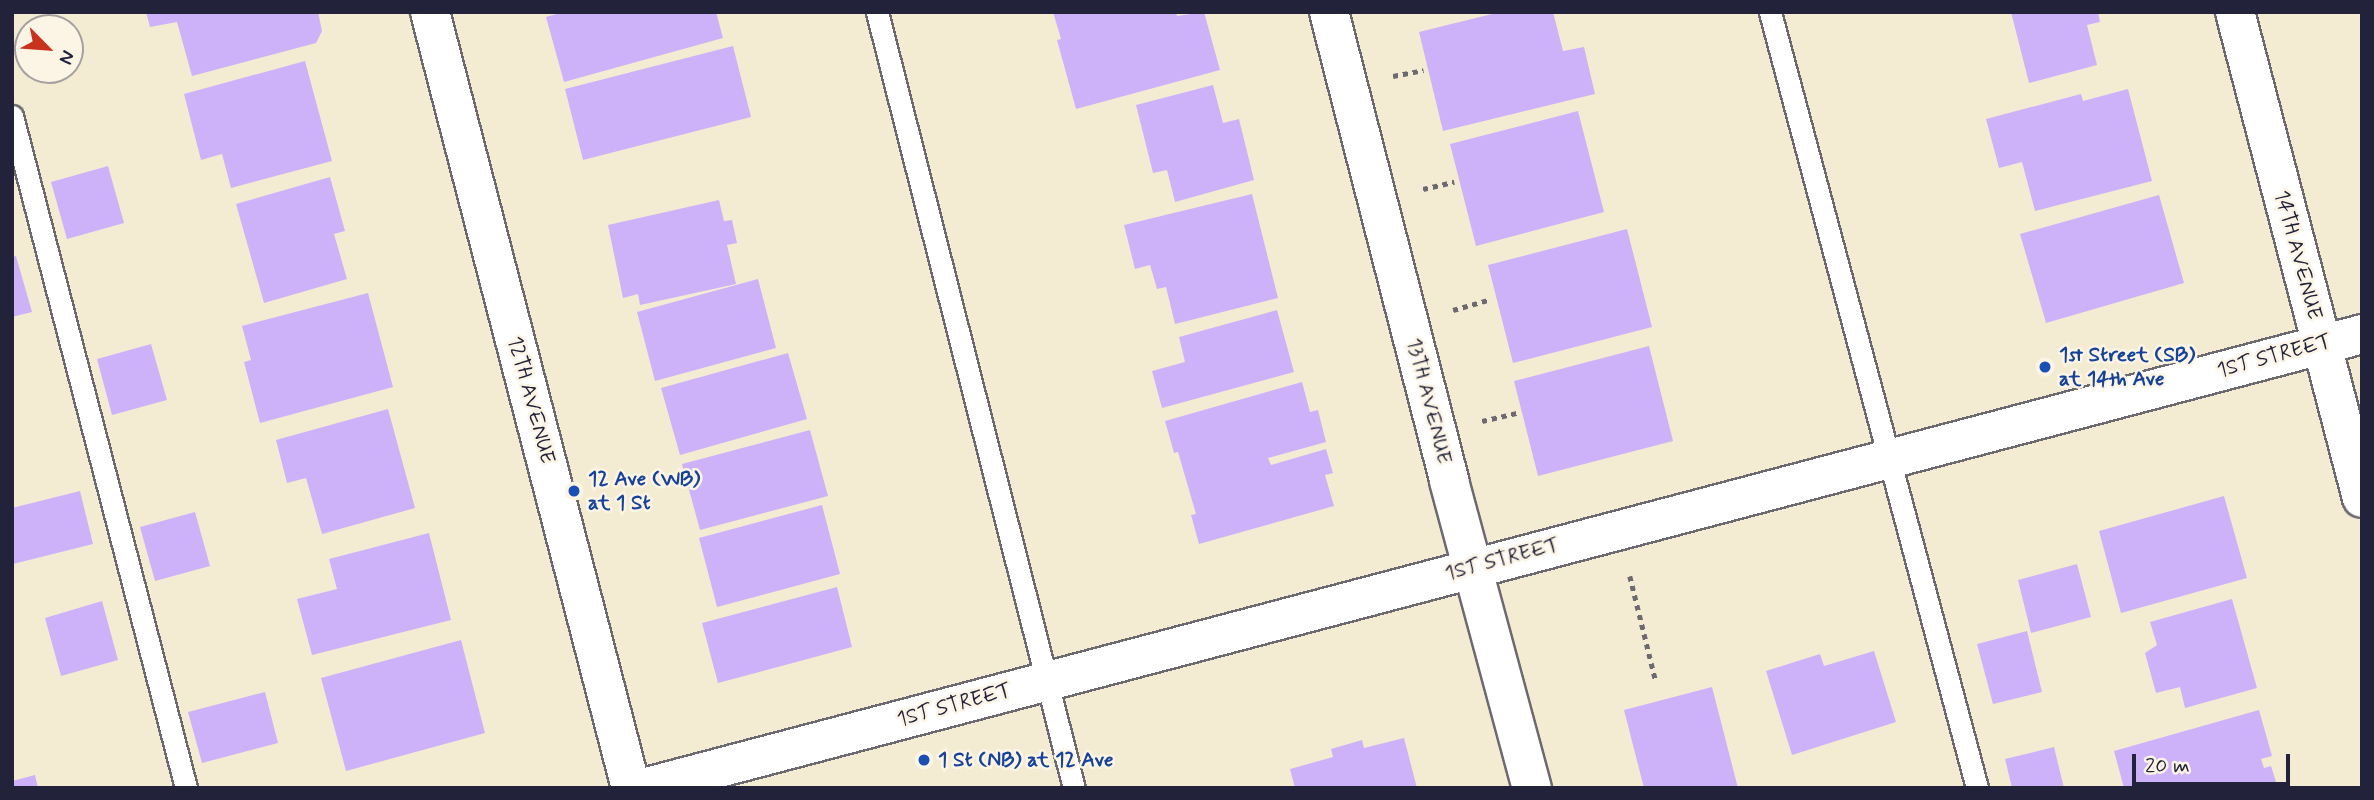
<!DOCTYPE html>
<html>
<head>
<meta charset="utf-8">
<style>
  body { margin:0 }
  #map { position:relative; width:2374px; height:800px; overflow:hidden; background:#f4ecd2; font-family:Mynerve,sans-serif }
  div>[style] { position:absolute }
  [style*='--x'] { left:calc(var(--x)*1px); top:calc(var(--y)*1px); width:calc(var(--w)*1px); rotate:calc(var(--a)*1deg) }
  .building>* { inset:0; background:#ceb2f9 }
  .path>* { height:4.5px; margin-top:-2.25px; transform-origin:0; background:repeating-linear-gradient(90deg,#6c6970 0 5px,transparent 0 10px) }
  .roads { filter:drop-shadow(2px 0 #6c6970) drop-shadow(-2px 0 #6c6970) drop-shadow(0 2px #6c6970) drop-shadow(0 -2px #6c6970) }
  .lane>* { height:21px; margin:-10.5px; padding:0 10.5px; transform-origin:10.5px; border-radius:10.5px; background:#fff }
  .street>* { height:38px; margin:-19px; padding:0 19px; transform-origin:19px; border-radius:19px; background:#fff }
  .dots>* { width:19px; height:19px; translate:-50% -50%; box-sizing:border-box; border:4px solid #fcf5e5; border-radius:50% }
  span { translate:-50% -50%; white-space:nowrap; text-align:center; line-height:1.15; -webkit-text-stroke:5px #fcf5e5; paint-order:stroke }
  .street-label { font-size:21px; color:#22223b }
  .transit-label { font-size:21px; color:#164399; font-weight:700 }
  .left { translate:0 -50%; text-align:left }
  .frame { position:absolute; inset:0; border:14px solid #22223b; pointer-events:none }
  .north { position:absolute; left:14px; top:14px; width:70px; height:70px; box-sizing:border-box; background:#fcf5e5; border:2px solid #a5a1a1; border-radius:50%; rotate:115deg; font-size:19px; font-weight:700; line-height:28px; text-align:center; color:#22223b }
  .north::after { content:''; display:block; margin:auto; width:24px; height:32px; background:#c8321e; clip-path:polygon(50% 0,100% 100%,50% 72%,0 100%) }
  .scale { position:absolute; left:2132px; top:754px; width:158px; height:32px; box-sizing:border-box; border:4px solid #22223b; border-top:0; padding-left:9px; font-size:21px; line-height:24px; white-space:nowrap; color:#22223b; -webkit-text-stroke:5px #fcf5e5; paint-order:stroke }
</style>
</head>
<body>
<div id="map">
  <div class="building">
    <div style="clip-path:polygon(146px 12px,318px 12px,322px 31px,316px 43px,192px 76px,177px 22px,150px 27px)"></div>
    <div style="clip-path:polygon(563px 12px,716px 12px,723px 38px,564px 82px,546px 17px)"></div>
    <div style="clip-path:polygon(1053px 12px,1176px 12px,1177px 16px,1204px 12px,1220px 70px,1076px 109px,1057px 40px,1061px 39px)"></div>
    <div style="clip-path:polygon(1500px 12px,1553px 12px,1563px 51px,1584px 47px,1595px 94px,1443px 131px,1419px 32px)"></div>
    <div style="clip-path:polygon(2011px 12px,2098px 12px,2100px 22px,2087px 25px,2097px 65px,2029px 83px)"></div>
    <div style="clip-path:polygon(733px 46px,751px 117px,583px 160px,565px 89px)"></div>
    <div style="clip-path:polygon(305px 61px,332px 161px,231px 188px,222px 154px,201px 160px,184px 94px)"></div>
    <div style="clip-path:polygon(1213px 85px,1223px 123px,1239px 119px,1254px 180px,1175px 202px,1167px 170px,1153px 173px,1136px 105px)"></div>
    <div style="clip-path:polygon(2128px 89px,2152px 181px,2035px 211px,2022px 162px,1999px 168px,1986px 119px,2081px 94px,2083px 101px)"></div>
    <div style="clip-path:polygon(1578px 111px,1604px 212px,1476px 246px,1450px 144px)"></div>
    <div style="clip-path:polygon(108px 166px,124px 223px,67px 239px,51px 182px)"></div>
    <div style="clip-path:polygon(330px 177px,345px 231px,334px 234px,347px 279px,264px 303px,236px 204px)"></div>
    <div style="clip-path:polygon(1252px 194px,1278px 298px,1175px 324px,1166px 287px,1157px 289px,1150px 265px,1135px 269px,1124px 225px)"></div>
    <div style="clip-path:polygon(2159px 195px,2184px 283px,2046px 323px,2020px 234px)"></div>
    <div style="clip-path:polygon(719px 200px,724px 221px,732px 220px,737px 243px,727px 245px,736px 284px,640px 305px,638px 294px,623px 298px,608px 225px)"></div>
    <div style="clip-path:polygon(1627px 229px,1652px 327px,1513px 363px,1488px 265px)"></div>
    <div style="clip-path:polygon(16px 256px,32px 312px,12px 317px,12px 257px)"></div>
    <div style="clip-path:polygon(758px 279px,776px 348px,655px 381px,637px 312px)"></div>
    <div style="clip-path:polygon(368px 293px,393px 387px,260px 423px,244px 362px,251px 360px,242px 326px)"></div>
    <div style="clip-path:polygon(1277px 310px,1294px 372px,1162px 408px,1152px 371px,1185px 362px,1179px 337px)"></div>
    <div style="clip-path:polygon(151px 344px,167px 400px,112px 415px,97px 359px)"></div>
    <div style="clip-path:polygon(1649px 346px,1673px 441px,1538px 476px,1514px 381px)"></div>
    <div style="clip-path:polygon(788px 353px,807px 419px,680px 455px,661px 388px)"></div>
    <div style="clip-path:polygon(1302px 382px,1310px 412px,1318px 410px,1326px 442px,1268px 458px,1271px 465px,1326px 449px,1333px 473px,1325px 475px,1334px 506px,1199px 544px,1191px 515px,1196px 514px,1178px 452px,1174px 453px,1165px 421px)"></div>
    <div style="clip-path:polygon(388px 409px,415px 508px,322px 534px,306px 478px,287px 483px,276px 440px)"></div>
    <div style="clip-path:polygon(810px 430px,828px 496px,700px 530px,682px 464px)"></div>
    <div style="clip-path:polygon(80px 491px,93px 544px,13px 564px,12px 508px)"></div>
    <div style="clip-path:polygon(2224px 496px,2247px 578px,2121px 613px,2099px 531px)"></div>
    <div style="clip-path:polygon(822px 505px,840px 574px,717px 607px,699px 538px)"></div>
    <div style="clip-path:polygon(195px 512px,210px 566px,155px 581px,140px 527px)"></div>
    <div style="clip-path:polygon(429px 533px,451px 620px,312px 655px,297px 599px,337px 589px,329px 559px)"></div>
    <div style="clip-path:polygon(2077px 564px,2091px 617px,2031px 633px,2018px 580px)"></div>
    <div style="clip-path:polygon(837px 587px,852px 647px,718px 683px,702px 623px)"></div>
    <div style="clip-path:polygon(2232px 599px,2257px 688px,2185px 708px,2180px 687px,2156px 693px,2145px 653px,2157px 645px,2150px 622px)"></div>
    <div style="clip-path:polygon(102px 601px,118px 660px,61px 676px,45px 618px)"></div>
    <div style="clip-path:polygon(2027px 631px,2042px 692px,1993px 704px,1977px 644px)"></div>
    <div style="clip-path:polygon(461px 640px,485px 733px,346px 771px,321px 678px)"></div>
    <div style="clip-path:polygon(1874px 651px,1896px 722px,1792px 755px,1766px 671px,1820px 654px,1824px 666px)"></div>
    <div style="clip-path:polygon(1712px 687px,1738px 788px,1644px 788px,1624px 710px)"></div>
    <div style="clip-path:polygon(265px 692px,278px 743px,202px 763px,188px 712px)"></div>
    <div style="clip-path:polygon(2259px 710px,2272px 756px,2261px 759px,2264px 768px,2271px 766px,2278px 788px,2124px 788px,2114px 751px)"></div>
    <div style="clip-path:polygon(1404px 738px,1417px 788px,1295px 788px,1290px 769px,1333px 757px,1331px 749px,1362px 740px,1364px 748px)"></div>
    <div style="clip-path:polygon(2054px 747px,2064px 788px,2012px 788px,2005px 759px)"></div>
    <div style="clip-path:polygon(35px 775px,38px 788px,12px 788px,12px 781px)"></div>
  </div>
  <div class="path">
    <div style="--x:1393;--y:76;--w:31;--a:-11"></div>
    <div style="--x:1423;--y:189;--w:32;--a:-13"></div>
    <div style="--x:1453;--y:310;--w:36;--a:-16"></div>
    <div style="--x:1482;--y:421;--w:36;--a:-13"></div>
    <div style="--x:1630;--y:576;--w:109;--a:76.2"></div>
  </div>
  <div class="roads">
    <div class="lane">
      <div style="--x:877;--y:12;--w:801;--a:75.76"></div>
      <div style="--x:1770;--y:12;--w:803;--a:75.06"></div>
      <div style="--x:12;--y:116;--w:694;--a:75.48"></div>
    </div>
    <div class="street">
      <div style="--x:430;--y:12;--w:802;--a:75.48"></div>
      <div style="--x:1329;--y:12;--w:484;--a:75.6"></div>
      <div style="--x:1449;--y:481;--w:318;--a:74.9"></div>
      <div style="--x:2235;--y:12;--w:502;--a:75.36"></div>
      <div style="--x:643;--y:788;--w:1778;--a:-14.79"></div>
    </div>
  </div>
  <div class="dots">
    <div style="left:2045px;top:367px;background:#1a4fb4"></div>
    <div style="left:574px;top:491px;background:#1a4fb4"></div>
    <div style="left:924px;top:760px;background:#1a4fb4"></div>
  </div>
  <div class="street-label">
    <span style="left:2298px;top:255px;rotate:75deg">14TH AVENUE</span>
    <span style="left:2274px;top:356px;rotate:-15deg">1ST STREET</span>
    <span style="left:531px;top:400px;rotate:75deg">12TH AVENUE</span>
    <span style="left:1429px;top:401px;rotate:76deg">13TH AVENUE</span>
    <span style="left:1502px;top:559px;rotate:-15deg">1ST STREET</span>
    <span style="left:954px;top:705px;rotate:-15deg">1ST STREET</span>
  </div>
  <div class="transit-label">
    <span class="left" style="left:2059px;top:367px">1st Street (SB)<br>at 14th Ave</span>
    <span class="left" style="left:588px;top:491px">12 Ave (WB)<br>at 1 St</span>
    <span class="left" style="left:938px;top:760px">1 St (NB) at 12 Ave</span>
  </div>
  <div class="frame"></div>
  <div class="north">N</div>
  <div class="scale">20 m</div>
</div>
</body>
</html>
